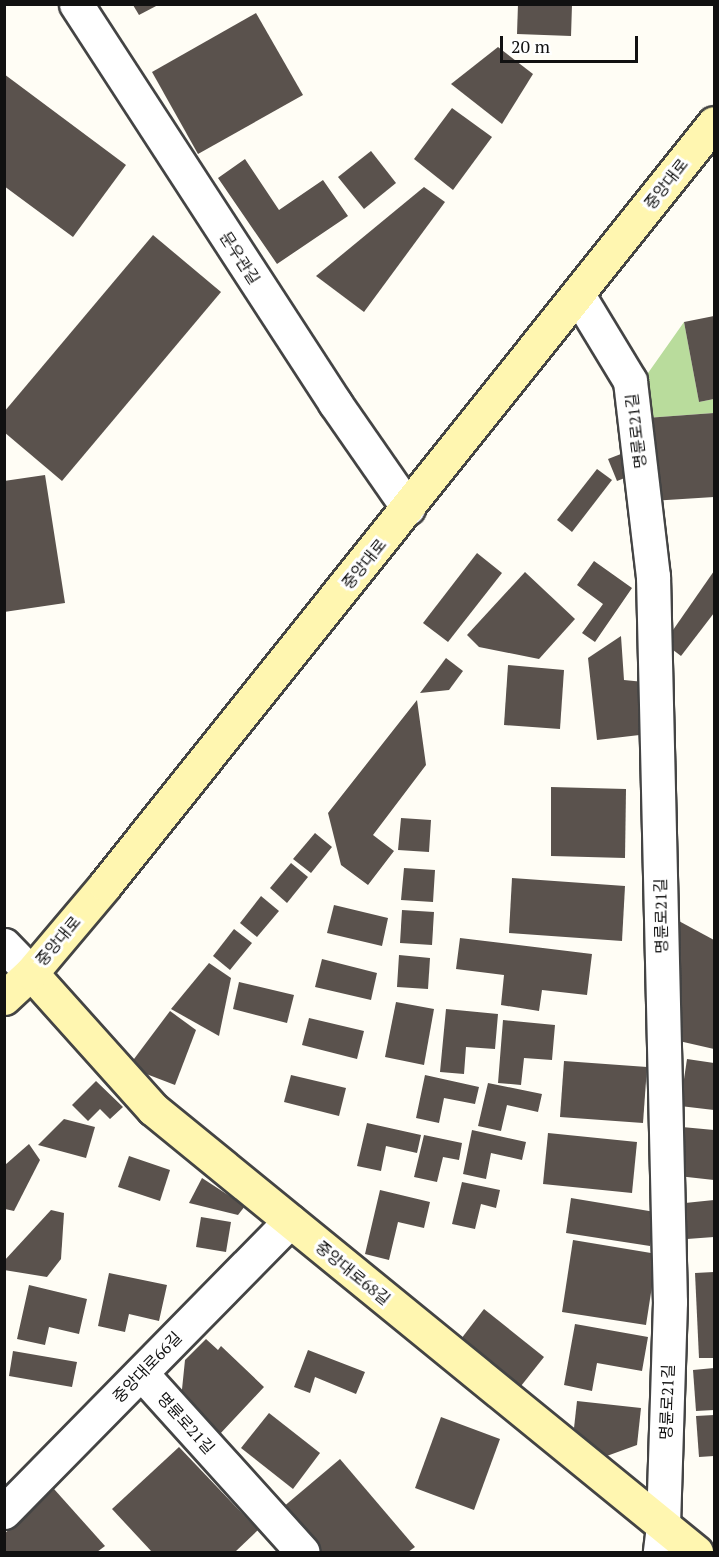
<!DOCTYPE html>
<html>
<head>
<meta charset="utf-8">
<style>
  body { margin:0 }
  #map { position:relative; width:719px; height:1557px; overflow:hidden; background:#fffdf5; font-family:"PT Serif","Noto Sans KR",serif }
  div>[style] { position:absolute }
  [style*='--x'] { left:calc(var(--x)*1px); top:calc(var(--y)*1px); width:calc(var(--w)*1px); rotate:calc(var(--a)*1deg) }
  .forest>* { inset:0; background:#b9dc9c }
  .building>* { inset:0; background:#5a524d }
  .roads { filter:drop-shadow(2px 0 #444) drop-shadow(-2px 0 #444) drop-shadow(0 2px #444) drop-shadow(0 -2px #444) }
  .street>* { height:33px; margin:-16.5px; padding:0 16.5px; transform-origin:16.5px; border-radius:16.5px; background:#fff }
  .secondary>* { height:33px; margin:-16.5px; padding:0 16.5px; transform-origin:16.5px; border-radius:16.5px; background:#fff6b0 }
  span { translate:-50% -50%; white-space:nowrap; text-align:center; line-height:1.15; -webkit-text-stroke:6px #fff; paint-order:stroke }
  .street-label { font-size:16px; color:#111 }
  .frame { position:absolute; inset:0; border:6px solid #111; pointer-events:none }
  .scale { position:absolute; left:500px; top:36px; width:138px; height:27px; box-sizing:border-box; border:3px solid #111; border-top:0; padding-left:8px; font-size:18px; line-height:21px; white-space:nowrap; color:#111; -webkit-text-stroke:4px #fff; paint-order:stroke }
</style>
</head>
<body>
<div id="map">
  <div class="forest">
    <div style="clip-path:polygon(684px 322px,699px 402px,714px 399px,714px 413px,646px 418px,641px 383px)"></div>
  </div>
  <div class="building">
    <div style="clip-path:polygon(518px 4px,572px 4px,571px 36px,517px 34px)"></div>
    <div style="clip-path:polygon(133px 5px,158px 5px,139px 15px)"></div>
    <div style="clip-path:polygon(256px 13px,303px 95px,198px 154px,152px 72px)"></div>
    <div style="clip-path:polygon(498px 47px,533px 74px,502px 124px,451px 84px)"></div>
    <div style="clip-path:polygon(4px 74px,126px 165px,73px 237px,4px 186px)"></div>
    <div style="clip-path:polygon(452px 108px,492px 137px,453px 190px,414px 159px)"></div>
    <div style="clip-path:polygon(371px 151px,396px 183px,364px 209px,338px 177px)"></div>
    <div style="clip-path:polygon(245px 159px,279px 210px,323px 180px,348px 216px,277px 264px,218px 178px)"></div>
    <div style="clip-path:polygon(424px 187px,445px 202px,364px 312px,316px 276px)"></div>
    <div style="clip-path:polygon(153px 235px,221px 292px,62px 481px,4px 432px,4px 412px)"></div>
    <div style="clip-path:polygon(714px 316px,714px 399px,699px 402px,684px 322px)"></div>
    <div style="clip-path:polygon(714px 413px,714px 497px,651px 501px,646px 418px)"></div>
    <div style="clip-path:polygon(626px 452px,635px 474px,617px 481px,608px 459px)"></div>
    <div style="clip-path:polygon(597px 469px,612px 480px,572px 532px,557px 520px)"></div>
    <div style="clip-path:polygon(45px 475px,65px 603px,4px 612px,4px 481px)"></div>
    <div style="clip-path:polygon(477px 553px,502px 573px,448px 642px,423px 623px)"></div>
    <div style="clip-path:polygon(594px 561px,632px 588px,595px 642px,582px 633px,603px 604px,577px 585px)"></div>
    <div style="clip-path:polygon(714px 571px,714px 613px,681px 656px,664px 643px)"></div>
    <div style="clip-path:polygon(525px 572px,575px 619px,539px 659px,479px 647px,467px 635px)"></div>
    <div style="clip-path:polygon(621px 636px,624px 680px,644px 682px,648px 734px,597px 740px,588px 658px)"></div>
    <div style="clip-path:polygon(446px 658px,463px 671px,449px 690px,420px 693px)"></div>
    <div style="clip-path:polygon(508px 665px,564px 670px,560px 729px,504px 725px)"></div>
    <div style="clip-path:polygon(417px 700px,426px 765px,373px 835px,394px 851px,368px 885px,341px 865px,328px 813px)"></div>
    <div style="clip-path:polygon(551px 787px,626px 789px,625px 858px,551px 856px)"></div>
    <div style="clip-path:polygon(401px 818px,431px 820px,429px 852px,398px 850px)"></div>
    <div style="clip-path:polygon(315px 833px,332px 847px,311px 873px,293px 859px)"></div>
    <div style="clip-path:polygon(291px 863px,308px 877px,287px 903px,270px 888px)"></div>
    <div style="clip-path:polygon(404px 868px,435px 870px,433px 902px,401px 900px)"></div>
    <div style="clip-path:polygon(512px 878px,625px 886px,622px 941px,509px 933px)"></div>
    <div style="clip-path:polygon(261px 896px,279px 911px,257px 937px,240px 923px)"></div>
    <div style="clip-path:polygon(334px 905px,388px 918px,382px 946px,327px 933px)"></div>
    <div style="clip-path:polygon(402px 910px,434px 912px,432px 945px,400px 943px)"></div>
    <div style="clip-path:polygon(677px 920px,714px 940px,714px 1049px,679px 1041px)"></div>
    <div style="clip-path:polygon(234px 929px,252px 943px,230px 970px,213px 956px)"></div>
    <div style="clip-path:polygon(460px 938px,592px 954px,587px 995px,542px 990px,539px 1011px,501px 1005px,504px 975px,456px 969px)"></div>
    <div style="clip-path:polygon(399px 955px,430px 958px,428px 989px,397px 987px)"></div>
    <div style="clip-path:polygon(322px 959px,377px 973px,371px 1000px,315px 987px)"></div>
    <div style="clip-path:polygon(209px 963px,231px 978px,219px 1036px,171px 1009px)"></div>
    <div style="clip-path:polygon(239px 982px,294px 995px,287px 1023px,233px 1009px)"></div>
    <div style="clip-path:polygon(396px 1002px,434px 1009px,424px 1065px,385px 1057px)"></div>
    <div style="clip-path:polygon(446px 1009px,498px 1014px,495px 1049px,466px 1047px,464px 1074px,440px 1072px)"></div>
    <div style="clip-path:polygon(170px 1011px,196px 1030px,175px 1085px,128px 1067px)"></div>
    <div style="clip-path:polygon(309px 1018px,364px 1031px,357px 1059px,302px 1045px)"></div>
    <div style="clip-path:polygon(503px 1020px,555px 1025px,552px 1060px,524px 1058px,521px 1085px,498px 1083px)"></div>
    <div style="clip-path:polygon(687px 1059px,714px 1063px,714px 1110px,680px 1106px)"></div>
    <div style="clip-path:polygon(564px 1061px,647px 1067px,643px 1123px,560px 1117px)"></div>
    <div style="clip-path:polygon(291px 1075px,346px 1088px,339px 1116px,284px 1102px)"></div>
    <div style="clip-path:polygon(425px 1075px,479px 1087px,475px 1104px,444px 1098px,439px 1123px,416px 1118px)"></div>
    <div style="clip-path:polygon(96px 1081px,123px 1107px,110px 1119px,100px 1109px,88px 1121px,72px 1105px)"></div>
    <div style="clip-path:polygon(488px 1083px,542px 1094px,538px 1112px,507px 1105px,501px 1131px,478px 1126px)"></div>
    <div style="clip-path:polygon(64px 1119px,95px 1127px,86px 1158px,38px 1145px)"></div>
    <div style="clip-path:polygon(367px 1123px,421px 1135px,417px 1153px,386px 1146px,381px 1171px,357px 1166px)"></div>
    <div style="clip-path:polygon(682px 1127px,714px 1130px,714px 1180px,678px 1176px)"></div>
    <div style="clip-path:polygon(472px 1130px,526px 1142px,522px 1160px,491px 1153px,486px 1179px,463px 1174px)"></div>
    <div style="clip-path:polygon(548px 1133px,637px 1142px,632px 1193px,543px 1184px)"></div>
    <div style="clip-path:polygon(424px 1135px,462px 1143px,459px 1160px,443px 1157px,437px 1182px,414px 1177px)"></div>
    <div style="clip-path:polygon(29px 1144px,40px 1160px,14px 1211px,5px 1209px,5px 1165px)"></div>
    <div style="clip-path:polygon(129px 1156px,170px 1170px,160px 1201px,118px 1187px)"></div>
    <div style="clip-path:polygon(202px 1178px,245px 1206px,238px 1215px,189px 1203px)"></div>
    <div style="clip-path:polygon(462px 1182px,500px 1190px,496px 1208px,481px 1204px,475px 1229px,452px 1224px)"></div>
    <div style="clip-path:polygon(380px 1190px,430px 1202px,424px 1228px,398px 1222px,389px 1260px,365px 1254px)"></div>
    <div style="clip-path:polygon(571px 1198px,655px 1212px,650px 1246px,566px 1233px)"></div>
    <div style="clip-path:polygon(714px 1200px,714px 1237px,687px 1239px,685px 1203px)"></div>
    <div style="clip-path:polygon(51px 1210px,64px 1213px,61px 1259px,47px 1277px,4px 1270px,4px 1261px)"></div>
    <div style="clip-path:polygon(201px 1217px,231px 1222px,226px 1252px,196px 1247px)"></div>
    <div style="clip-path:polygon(573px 1240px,657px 1254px,646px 1325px,562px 1312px)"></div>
    <div style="clip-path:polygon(714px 1272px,714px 1358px,699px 1358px,695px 1273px)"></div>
    <div style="clip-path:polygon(109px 1273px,167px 1285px,159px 1321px,129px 1314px,125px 1332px,98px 1326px)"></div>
    <div style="clip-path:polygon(29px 1285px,87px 1299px,79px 1334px,49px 1327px,45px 1345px,17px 1339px)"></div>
    <div style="clip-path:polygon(484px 1309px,544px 1357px,521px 1386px,461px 1339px)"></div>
    <div style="clip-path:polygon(575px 1324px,648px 1337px,642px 1371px,597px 1363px,592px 1391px,564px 1385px)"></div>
    <div style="clip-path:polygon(206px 1339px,218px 1350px,221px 1346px,264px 1387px,219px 1435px,181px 1399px,185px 1360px)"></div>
    <div style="clip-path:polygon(308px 1350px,365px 1372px,356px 1394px,315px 1377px,310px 1393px,294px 1387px)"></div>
    <div style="clip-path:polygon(13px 1351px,77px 1362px,72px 1387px,9px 1376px)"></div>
    <div style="clip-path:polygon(714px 1368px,714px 1410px,696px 1411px,693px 1370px)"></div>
    <div style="clip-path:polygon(577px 1401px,641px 1408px,637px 1445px,604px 1457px,574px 1428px)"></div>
    <div style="clip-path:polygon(269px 1413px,320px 1453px,293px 1489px,241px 1448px)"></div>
    <div style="clip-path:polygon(714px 1415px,714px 1456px,699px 1457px,696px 1416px)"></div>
    <div style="clip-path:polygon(441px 1417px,500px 1439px,474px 1510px,415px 1488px)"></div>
    <div style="clip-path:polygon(179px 1447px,258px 1530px,235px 1552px,152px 1552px,112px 1509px)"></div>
    <div style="clip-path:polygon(340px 1459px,415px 1547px,408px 1552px,319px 1552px,282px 1508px)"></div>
    <div style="clip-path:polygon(54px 1489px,105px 1546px,97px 1552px,4px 1552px,4px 1534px)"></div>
  </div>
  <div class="roads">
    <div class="street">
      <div style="--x:76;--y:4;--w:476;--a:57"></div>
      <div style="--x:335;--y:403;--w:128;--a:55.2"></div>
      <div style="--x:578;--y:295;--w:100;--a:58.8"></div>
      <div style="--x:630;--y:381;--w:196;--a:83.3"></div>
      <div style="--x:653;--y:576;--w:726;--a:88.66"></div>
      <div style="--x:670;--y:1302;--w:224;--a:91.8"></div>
      <div style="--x:663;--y:1526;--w:26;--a:97"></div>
      <div style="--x:4;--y:945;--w:39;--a:46"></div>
      <div style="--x:141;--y:1373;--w:241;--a:47.9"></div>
      <div style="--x:4;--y:1512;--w:408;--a:-45.5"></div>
    </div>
    <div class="secondary">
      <div style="--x:31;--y:973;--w:183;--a:48.1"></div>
      <div style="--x:153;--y:1109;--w:701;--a:39.21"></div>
      <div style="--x:4;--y:998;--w:37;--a:-43"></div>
      <div style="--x:31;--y:973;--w:115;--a:-49.9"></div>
      <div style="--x:105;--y:885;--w:975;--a:-51.37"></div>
    </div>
  </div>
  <div class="street-label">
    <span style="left:666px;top:184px;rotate:-52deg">중앙대로</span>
    <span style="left:240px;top:258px;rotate:57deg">문우관길</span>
    <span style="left:636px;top:431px;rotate:-97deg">명륜로21길</span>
    <span style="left:364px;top:564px;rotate:-51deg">중앙대로</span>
    <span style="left:661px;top:916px;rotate:-91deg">명륜로21길</span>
    <span style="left:58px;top:941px;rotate:-50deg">중앙대로</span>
    <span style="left:353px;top:1273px;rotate:39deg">중앙대로68길</span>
    <span style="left:147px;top:1367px;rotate:-46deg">중앙대로66길</span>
    <span style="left:667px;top:1402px;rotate:-88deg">명륜로21길</span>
    <span style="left:186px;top:1423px;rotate:48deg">명륜로21길</span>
  </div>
  <div class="frame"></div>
  <div class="scale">20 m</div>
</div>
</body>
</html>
